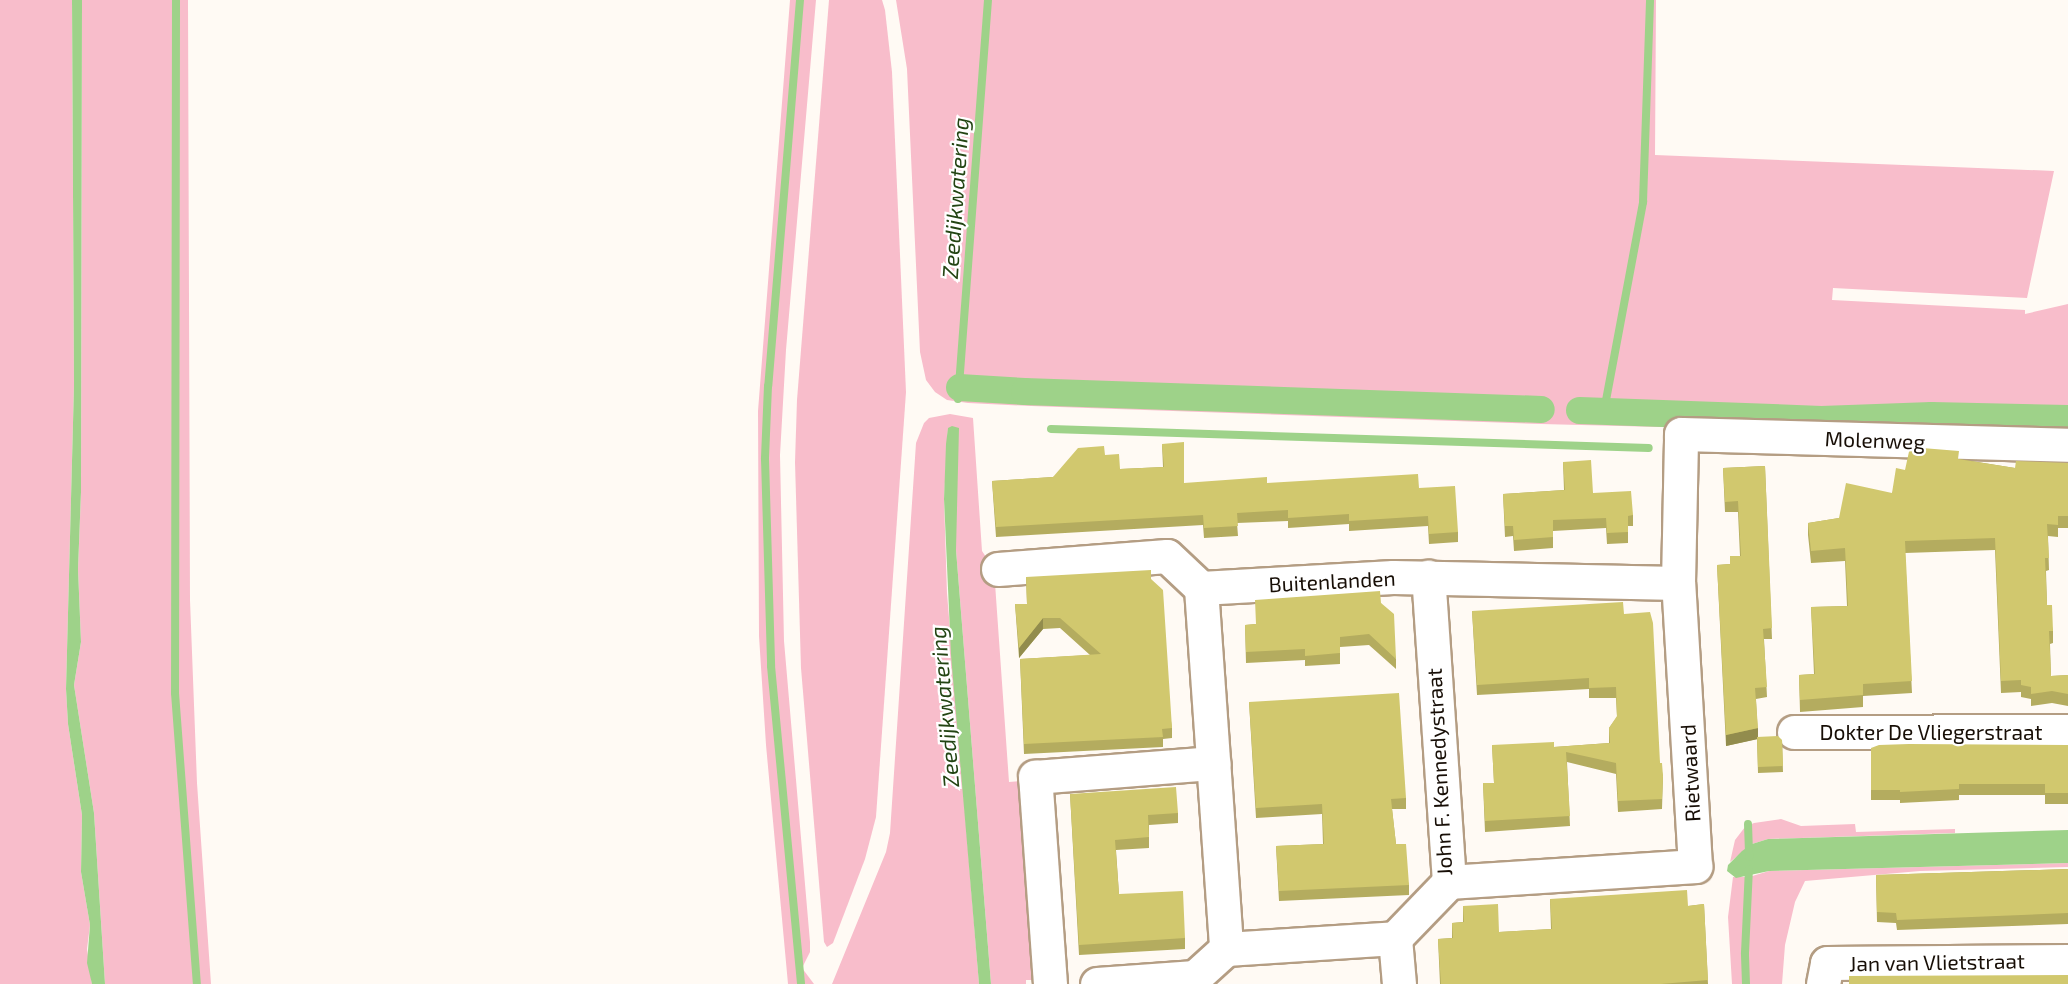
<!DOCTYPE html>
<html>
<head>
<meta charset="utf-8">
<style>
  body { margin:0 }
  #map { position:relative; width:2068px; height:984px; overflow:hidden; background:#fffaf4; font-family:"Exo 2",sans-serif }
  div>[style] { position:absolute }
  [style*='--x'] { left:calc(var(--x)*1px); top:calc(var(--y)*1px); width:calc(var(--w)*1px); rotate:calc(var(--a)*1deg) }
  .green>* { inset:0; background:#f8bdcb }
  .water>* { inset:0; background:#9ed289 }
  .stream>* { height:8px; margin:-4px; padding:0 4px; transform-origin:4px; border-radius:4px; background:#9ed289 }
  .canal>* { height:27px; margin:-13.5px; padding:0 13.5px; transform-origin:13.5px; border-radius:13.5px; background:#9ed289 }
  .roads { filter:drop-shadow(2px 0 #b49d83) drop-shadow(-2px 0 #b49d83) drop-shadow(0 2px #b49d83) drop-shadow(0 -2px #b49d83) }
  .minor>* { height:33px; margin:-16.5px; padding:0 16.5px; transform-origin:16.5px; border-radius:16.5px; background:#fff }
  .wall>* { inset:0; background:#b4ac5f }
  .shaded-wall>* { inset:0; background:#928c4d }
  .building>* { inset:0; background:#d1c86e }
  span { translate:-50% -50%; white-space:nowrap; text-align:center; line-height:1.15; -webkit-text-stroke:4.5px #fff; paint-order:stroke }
  .street-label { font-size:21px; color:#170e06 }
  .water-label { font-size:22px; color:#234413; font-style:italic }
</style>
</head>
<body>
<div id="map">
  <div class="green">
    <div style="clip-path:polygon(0 0,72px 0,74px 385px,66px 689px,68px 724px,82px 815px,81px 872px,90px 925px,87px 949px,92px 984px,0 984px)"></div>
    <div style="clip-path:polygon(82px 0,188px 0,190px 600px,197px 783px,211px 984px,105px 984px,94px 813px,74px 685px,81px 642px,78px 569px,81px 492px)"></div>
    <div style="clip-path:polygon(790px 0,816px 0,786px 350px,780px 455px,784px 641px,810px 942px,810px 952px,802px 968px,814px 984px,788px 984px,766px 745px,759px 636px,758px 411px)"></div>
    <div style="clip-path:polygon(829px 0,882px 0,885px 10px,892px 72px,906px 392px,876px 817px,865px 859px,833px 943px,827px 947px,824px 942px,801px 668px,795px 462px,797px 400px)"></div>
    <div style="clip-path:polygon(896px 0,1656px 0,1655px 155px,2054px 171px,2027px 298px,1833px 288px,1832px 300px,2025px 310px,2025px 314px,2068px 304px,2068px 437px,1541px 424px,1031px 406px,968px 403px,947px 400px,935px 392px,926px 380px,920px 352px,907px 69px)"></div>
    <div style="clip-path:polygon(950px 414px,973px 418px,982px 551px,994px 569px,1009px 782px,1023px 781px,1038px 980px,1026px 980px,1026px 984px,991px 984px,956px 550px,956px 468px,948px 428px,944px 499px,947px 593px,979px 984px,832px 984px,886px 852px,890px 833px,916px 443px,924px 423px,929px 418px)"></div>
    <div style="clip-path:polygon(1781px 819px,1801px 826px,1855px 824px,1856px 832px,1955px 829px,1955px 833px,1768px 839px,1752px 844px,1730px 862px,1735px 840px,1745px 827px,1754px 823px)"></div>
    <div style="clip-path:polygon(2068px 863px,2068px 867px,1920px 871px,1805px 881px,1795px 902px,1785px 945px,1782px 984px,1732px 984px,1728px 917px,1733px 877px,1749px 877px,1769px 871px)"></div>
  </div>
  <div class="water">
    <div style="clip-path:polygon(72px 0,82px 0,81px 492px,78px 569px,81px 642px,74px 685px,94px 813px,105px 984px,92px 984px,87px 963px,90px 925px,81px 872px,82px 815px,68px 724px,66px 689px,74px 385px)"></div>
    <div style="clip-path:polygon(952px 426px,959px 428px,956px 550px,991px 984px,979px 984px,951px 655px,944px 499px,946px 444px,948px 428px)"></div>
    <div style="clip-path:polygon(2068px 830px,2068px 863px,1769px 871px,1736px 878px,1727px 871px,1728px 865px,1742px 851px,1752px 844px,1768px 839px)"></div>
  </div>
  <div class="stream">
    <div style="--x:176;--y:0;--w:693;--a:90.08"></div>
    <div style="--x:175;--y:693;--w:292;--a:85.7"></div>
    <div style="--x:800;--y:0;--w:387;--a:94.7"></div>
    <div style="--x:768;--y:386;--w:73;--a:92.4"></div>
    <div style="--x:765;--y:459;--w:207;--a:88.3"></div>
    <div style="--x:771;--y:666;--w:319;--a:84.6"></div>
    <div style="--x:958;--y:399;--w:400;--a:-85.7"></div>
    <div style="--x:1604;--y:411;--w:213;--a:-79.4"></div>
    <div style="--x:1643;--y:202;--w:202;--a:-88"></div>
    <div style="--x:1051;--y:429;--w:598;--a:1.82"></div>
    <div style="--x:1748;--y:824;--w:33;--a:88"></div>
    <div style="--x:1746;--y:984;--w:31;--a:-92"></div>
    <div style="--x:1745;--y:953;--w:84;--a:-87.3"></div>
  </div>
  <div class="canal">
    <div style="--x:959;--y:387;--w:65;--a:3.5"></div>
    <div style="--x:1024;--y:391;--w:517;--a:1.99"></div>
    <div style="--x:1579;--y:410;--w:242;--a:2.1"></div>
    <div style="--x:1821;--y:419;--w:110;--a:-2.1"></div>
    <div style="--x:1931;--y:415;--w:137;--a:1.3"></div>
  </div>
  <div class="roads">
    <div class="minor">
      <div style="--x:998;--y:569;--w:169;--a:-4.4"></div>
      <div style="--x:1167;--y:556;--w:47;--a:43.3"></div>
      <div style="--x:1201;--y:588;--w:192;--a:-3.3"></div>
      <div style="--x:1393;--y:577;--w:285;--a:1.2"></div>
      <div style="--x:1201;--y:588;--w:362;--a:86"></div>
      <div style="--x:1794;--y:732;--w:274;--a:-0.2"></div>
      <div style="--x:1449;--y:882;--w:247;--a:-3.7"></div>
      <div style="--x:1695;--y:866;--w:284;--a:-93.4"></div>
      <div style="--x:1678;--y:583;--w:149;--a:-88.8"></div>
      <div style="--x:1681;--y:434;--w:387;--a:1.6"></div>
      <div style="--x:1050;--y:984;--w:208;--a:-94.1"></div>
      <div style="--x:1035;--y:777;--w:179;--a:-4.5"></div>
      <div style="--x:1097;--y:984;--w:98;--a:-4.1"></div>
      <div style="--x:1195;--y:977;--w:42;--a:-42.1"></div>
      <div style="--x:1226;--y:949;--w:169;--a:-3.7"></div>
      <div style="--x:1399;--y:984;--w:46;--a:-95"></div>
      <div style="--x:1395;--y:938;--w:78;--a:-46"></div>
      <div style="--x:1449;--y:882;--w:306;--a:-93.9"></div>
      <div style="--x:1823;--y:984;--w:21;--a:-79"></div>
      <div style="--x:1827;--y:963;--w:241;--a:-0.5"></div>
    </div>
  </div>
  <div class="wall">
    <div style="clip-path:polygon(1162px 444px,1184px 483px,1267px 483px,1419px 488px,1458px 532px,1458px 542px,1429px 544px,1428px 526px,1349px 531px,1349px 524px,1288px 528px,1288px 521px,1237px 523px,1238px 536px,1204px 538px,1203px 525px,996px 537px,992px 481px,1053px 477px,1105px 455px,1120px 469px,1163px 467px)"></div>
    <div style="clip-path:polygon(1959px 459px,2015px 468px,2068px 463px,2068px 528px,2058px 528px,2058px 537px,2048px 536px,2049px 570px,2046px 571px,2047px 605px,2053px 631px,2053px 643px,2050px 644px,2051px 676px,2068px 675px,2068px 706px,2052px 703px,2031px 706px,2031px 699px,2021px 697px,2021px 692px,2001px 693px,1995px 550px,1905px 553px,1912px 693px,1863px 696px,1863px 707px,1800px 712px,1799px 675px,1814px 674px,1811px 607px,1847px 606px,1845px 561px,1811px 563px,1808px 535px,1808px 523px,1839px 518px,1892px 493px,1905px 470px)"></div>
    <div style="clip-path:polygon(1563px 462px,1593px 493px,1633px 515px,1633px 526px,1628px 526px,1628px 543px,1607px 544px,1606px 528px,1553px 531px,1553px 548px,1514px 551px,1513px 536px,1505px 537px,1503px 494px,1564px 490px)"></div>
    <div style="clip-path:polygon(1765px 466px,1772px 639px,1764px 639px,1767px 697px,1756px 699px,1758px 737px,1782px 740px,1783px 772px,1758px 773px,1757px 739px,1726px 746px,1717px 565px,1730px 564px,1740px 556px,1738px 512px,1725px 512px,1723px 468px)"></div>
    <div style="clip-path:polygon(1026px 577px,1151px 579px,1172px 728px,1172px 738px,1163px 739px,1163px 747px,1024px 754px,1020px 659px,1090px 655px,1060px 628px,1043px 629px,1019px 658px,1015px 604px,1027px 604px)"></div>
    <div style="clip-path:polygon(1381px 603px,1396px 659px,1396px 669px,1369px 645px,1340px 647px,1340px 664px,1305px 666px,1305px 660px,1246px 663px,1245px 625px,1256px 624px)"></div>
    <div style="clip-path:polygon(1472px 611px,1624px 614px,1663px 776px,1662px 809px,1618px 812px,1616px 774px,1567px 762px,1570px 826px,1485px 832px,1483px 783px,1494px 783px,1492px 745px,1554px 747px,1609px 743px,1609px 728px,1617px 717px,1616px 698px,1589px 698px,1589px 689px,1477px 695px)"></div>
    <div style="clip-path:polygon(1249px 702px,1406px 798px,1406px 809px,1392px 809px,1396px 844px,1409px 885px,1409px 895px,1279px 901px,1276px 846px,1323px 844px,1322px 814px,1256px 818px)"></div>
    <div style="clip-path:polygon(2068px 745px,2068px 804px,2045px 804px,2045px 795px,1959px 795px,1959px 800px,1900px 803px,1900px 800px,1871px 800px,1871px 748px)"></div>
    <div style="clip-path:polygon(1070px 794px,1178px 813px,1178px 823px,1149px 825px,1149px 848px,1116px 850px,1119px 894px,1185px 938px,1185px 949px,1079px 955px)"></div>
    <div style="clip-path:polygon(2068px 869px,2068px 924px,1897px 930px,1896px 923px,1877px 922px,1876px 875px)"></div>
    <div style="clip-path:polygon(1550px 899px,1688px 906px,1704px 904px,1708px 984px,1440px 984px,1438px 939px,1452px 938px,1452px 923px,1463px 922px,1463px 906px,1499px 932px,1551px 929px)"></div>
  </div>
  <div class="shaded-wall">
    <div style="clip-path:polygon(1043px 618px,1043px 629px,1019px 658px,1019px 648px)"></div>
    <div style="clip-path:polygon(1758px 728px,1758px 739px,1726px 746px,1726px 735px)"></div>
  </div>
  <div class="building">
    <div style="clip-path:polygon(1184px 442px,1184px 483px,1267px 477px,1267px 483px,1418px 474px,1419px 488px,1455px 486px,1458px 532px,1429px 534px,1428px 516px,1349px 521px,1349px 514px,1288px 518px,1288px 510px,1237px 513px,1238px 526px,1204px 528px,1203px 515px,996px 527px,992px 481px,1053px 477px,1078px 448px,1104px 446px,1105px 455px,1119px 454px,1120px 469px,1164px 467px,1162px 444px)"></div>
    <div style="clip-path:polygon(1910px 447px,1959px 451px,1958px 459px,2015px 468px,2016px 461px,2068px 463px,2068px 516px,2058px 516px,2058px 525px,2047px 524px,2049px 558px,2045px 558px,2047px 605px,2052px 605px,2053px 631px,2049px 631px,2051px 676px,2068px 675px,2068px 694px,2052px 691px,2031px 694px,2031px 687px,2021px 685px,2021px 680px,2001px 681px,1995px 538px,1905px 541px,1912px 681px,1863px 684px,1863px 695px,1800px 700px,1799px 675px,1815px 674px,1811px 607px,1848px 606px,1845px 548px,1811px 551px,1808px 523px,1839px 518px,1846px 483px,1892px 493px,1896px 468px,1905px 470px)"></div>
    <div style="clip-path:polygon(1591px 460px,1593px 493px,1631px 491px,1633px 515px,1628px 516px,1628px 532px,1607px 533px,1606px 518px,1553px 520px,1553px 537px,1514px 540px,1513px 526px,1505px 526px,1503px 494px,1565px 490px,1563px 462px)"></div>
    <div style="clip-path:polygon(1765px 466px,1772px 628px,1763px 629px,1767px 687px,1755px 688px,1758px 728px,1726px 735px,1717px 565px,1730px 564px,1730px 556px,1741px 556px,1738px 501px,1725px 502px,1723px 468px)"></div>
    <div style="clip-path:polygon(1151px 570px,1151px 579px,1163px 590px,1172px 728px,1162px 729px,1163px 737px,1024px 744px,1020px 659px,1101px 654px,1060px 618px,1043px 618px,1019px 648px,1015px 604px,1027px 604px,1026px 577px)"></div>
    <div style="clip-path:polygon(1380px 591px,1381px 603px,1394px 614px,1396px 659px,1369px 634px,1340px 637px,1340px 653px,1305px 656px,1305px 649px,1246px 652px,1245px 625px,1256px 624px,1255px 600px)"></div>
    <div style="clip-path:polygon(1623px 602px,1624px 614px,1650px 612px,1653px 623px,1660px 763px,1662px 763px,1663px 776px,1662px 799px,1618px 801px,1616px 763px,1566px 752px,1570px 816px,1485px 821px,1483px 783px,1494px 783px,1492px 745px,1554px 742px,1554px 747px,1610px 743px,1609px 728px,1617px 716px,1616px 687px,1589px 688px,1589px 678px,1477px 685px,1472px 611px)"></div>
    <div style="clip-path:polygon(1399px 693px,1406px 798px,1391px 799px,1396px 844px,1406px 844px,1409px 885px,1279px 891px,1276px 846px,1324px 844px,1322px 804px,1256px 808px,1249px 702px)"></div>
    <div style="clip-path:polygon(1778px 736px,1782px 740px,1783px 766px,1758px 767px,1757px 737px)"></div>
    <div style="clip-path:polygon(1909px 744px,2068px 745px,2068px 793px,2045px 793px,2045px 784px,1959px 784px,1959px 789px,1900px 792px,1900px 790px,1871px 790px,1871px 748px,1879px 745px)"></div>
    <div style="clip-path:polygon(1176px 787px,1178px 813px,1148px 815px,1149px 837px,1115px 840px,1119px 894px,1183px 891px,1185px 938px,1079px 945px,1070px 794px)"></div>
    <div style="clip-path:polygon(2068px 869px,2068px 913px,1897px 920px,1896px 913px,1877px 912px,1876px 875px)"></div>
    <div style="clip-path:polygon(1687px 890px,1688px 906px,1704px 904px,1708px 980px,1661px 984px,1441px 984px,1438px 939px,1453px 938px,1452px 923px,1464px 922px,1463px 906px,1498px 904px,1499px 932px,1552px 929px,1550px 899px)"></div>
    <div style="clip-path:polygon(2068px 975px,2068px 984px,1849px 984px,1849px 976px)"></div>
  </div>
  <div class="street-label">
    <span style="left:1875px;top:440px;rotate:2deg">Molenweg</span>
    <span style="left:1332px;top:581px;rotate:-3deg">Buitenlanden</span>
    <span style="left:1931px;top:732px">Dokter De Vliegerstraat</span>
    <span style="left:1439px;top:772px;rotate:-93deg">John F. Kennedystraat</span>
    <span style="left:1690px;top:773px;rotate:-93deg">Rietwaard</span>
    <span style="left:1937px;top:962px;rotate:-1deg">Jan van Vlietstraat</span>
  </div>
  <div class="water-label">
    <span style="left:955px;top:198px;rotate:-86deg">Zeedijkwatering</span>
    <span style="left:944px;top:707px;rotate:-95deg">Zeedijkwatering</span>
  </div>
</div>
</body>
</html>
